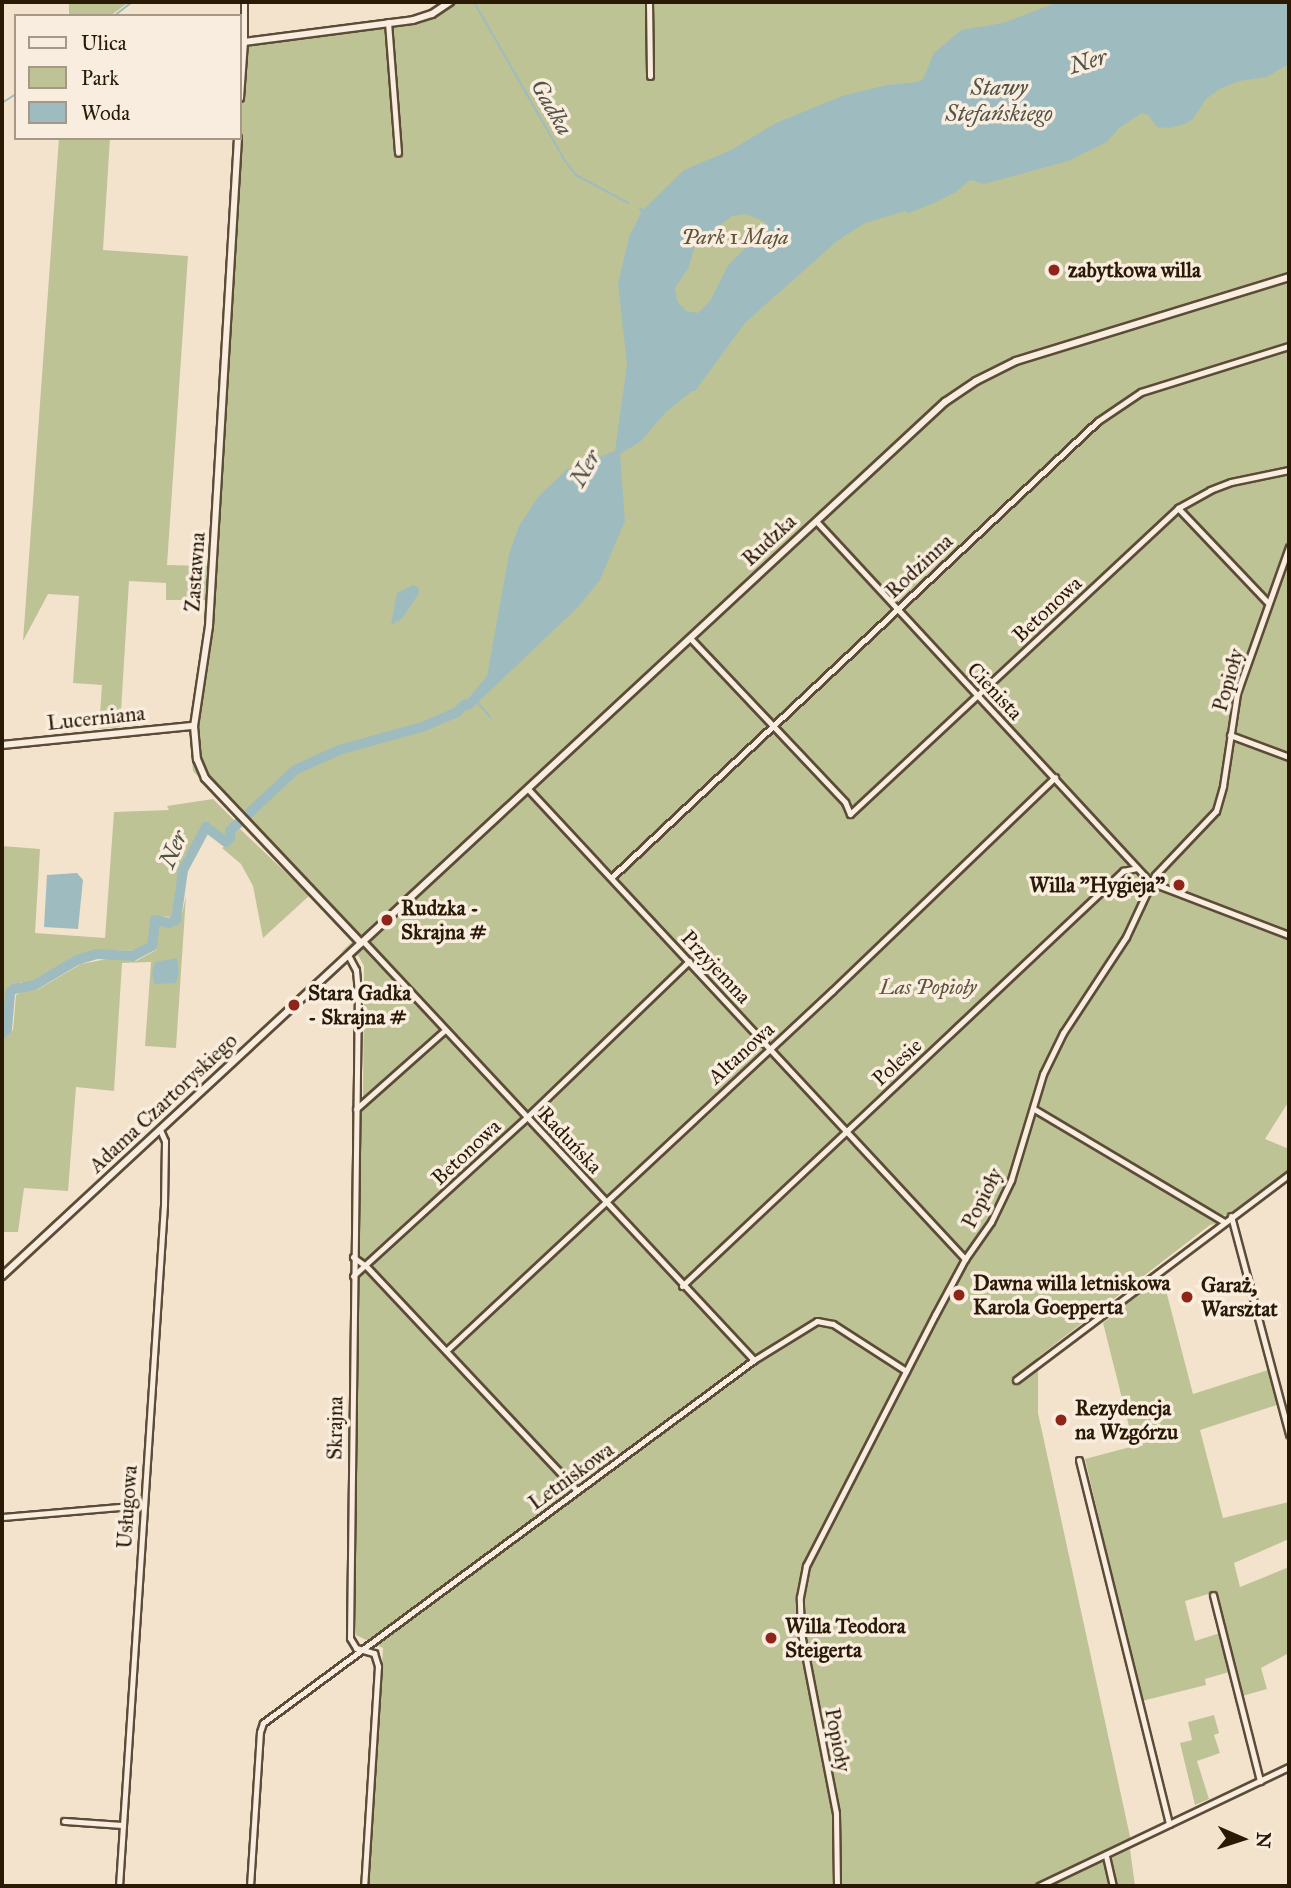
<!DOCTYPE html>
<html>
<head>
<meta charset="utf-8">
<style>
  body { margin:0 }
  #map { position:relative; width:1291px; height:1888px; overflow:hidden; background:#f4e3cc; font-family:"IM FELL Great Primer",serif }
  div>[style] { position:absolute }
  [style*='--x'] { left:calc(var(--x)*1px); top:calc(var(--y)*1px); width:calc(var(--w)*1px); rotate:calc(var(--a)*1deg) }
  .green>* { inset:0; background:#bec396 }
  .water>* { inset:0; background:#9ebcbf }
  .stream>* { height:2px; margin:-1px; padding:0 1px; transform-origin:1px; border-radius:1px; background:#9ebcbf }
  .river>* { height:10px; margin:-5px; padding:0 5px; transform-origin:5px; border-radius:5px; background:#9ebcbf }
  .roads { filter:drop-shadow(2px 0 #5c4c37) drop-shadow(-2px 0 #5c4c37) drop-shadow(0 2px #5c4c37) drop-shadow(0 -2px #5c4c37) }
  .minor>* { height:5px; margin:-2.5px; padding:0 2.5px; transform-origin:2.5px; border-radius:2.5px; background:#f8edde }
  .tertiary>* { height:6px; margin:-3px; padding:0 3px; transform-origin:3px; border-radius:3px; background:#f8edde }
  .dots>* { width:19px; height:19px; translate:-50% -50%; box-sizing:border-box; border:4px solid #f8edde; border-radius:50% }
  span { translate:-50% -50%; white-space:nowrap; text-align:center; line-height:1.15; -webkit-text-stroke:7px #f8edde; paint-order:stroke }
  .park-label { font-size:21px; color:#5d5438; font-style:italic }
  .poi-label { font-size:21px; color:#291905; font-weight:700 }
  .left { translate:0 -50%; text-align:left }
  .right { translate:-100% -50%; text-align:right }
  .street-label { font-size:21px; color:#291905 }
  .water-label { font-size:23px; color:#525246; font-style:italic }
  .frame { position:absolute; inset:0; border:4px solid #291905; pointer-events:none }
  .legend { position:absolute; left:14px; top:14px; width:228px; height:126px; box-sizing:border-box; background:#f8edde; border:2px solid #a59887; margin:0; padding:9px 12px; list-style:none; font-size:21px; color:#291905 }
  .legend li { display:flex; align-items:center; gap:14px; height:35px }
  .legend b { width:35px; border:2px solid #a59887 }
  .north { position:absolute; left:1207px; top:1804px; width:70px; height:70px; -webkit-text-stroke:5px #f8edde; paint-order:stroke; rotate:93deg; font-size:19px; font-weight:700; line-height:28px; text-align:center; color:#291905 }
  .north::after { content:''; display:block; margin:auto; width:24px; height:32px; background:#291905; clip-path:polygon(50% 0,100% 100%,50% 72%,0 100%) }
</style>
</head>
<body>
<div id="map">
  <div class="green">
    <div style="clip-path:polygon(69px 2px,129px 2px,110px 16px,69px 16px)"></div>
    <div style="clip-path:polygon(457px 2px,1289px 2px,1289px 1101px,1265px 1139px,1289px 1149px,1289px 1170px,1227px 1216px,1223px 1215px,1224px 1222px,1210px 1225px,1038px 1357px,1038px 1413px,1131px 1841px,1043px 1886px,368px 1886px,383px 1648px,356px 1635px,355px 1203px,359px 1110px,367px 1103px,363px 1099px,364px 966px,358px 955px,354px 958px,356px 951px,353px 945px,340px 953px,352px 942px,309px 896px,263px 938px,253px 886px,241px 864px,222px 848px,234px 841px,235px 833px,240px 829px,300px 886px,193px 771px,189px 732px,202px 666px,205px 600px,166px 600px,166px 583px,129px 581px,120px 727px,99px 729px,102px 685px,73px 683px,79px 596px,48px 594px,23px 641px,59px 138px,110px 138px,103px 250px,188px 256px,167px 565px,208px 566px,234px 138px,240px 138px,240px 46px,426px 21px)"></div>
    <div style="clip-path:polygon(213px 799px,235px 821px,227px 827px,227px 836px,223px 836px,209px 824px,203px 824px,192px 849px,185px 855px,177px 880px,172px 917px,153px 916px,148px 942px,138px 951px,97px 950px,74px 956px,34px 982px,21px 982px,8px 989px,2px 1027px,2px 846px,40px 849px,35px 933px,105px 938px,114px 812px,169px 810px,167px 806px)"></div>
    <div style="clip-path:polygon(186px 896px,176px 1048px,145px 1046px,151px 962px,122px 963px,114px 1091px,76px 1087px,68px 1191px,24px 1188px,18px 1232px,2px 1232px,2px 1040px,13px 1030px,16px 995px,25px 990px,37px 990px,81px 964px,112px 958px,136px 961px,156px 950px,158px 926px,172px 927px,180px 923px)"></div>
    <div style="clip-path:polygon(1162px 1275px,1193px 1394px,1268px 1370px,1277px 1405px,1200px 1430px,1223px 1518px,1289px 1502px,1289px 1539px,1234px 1563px,1240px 1587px,1289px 1567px,1289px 1653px,1261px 1668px,1267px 1689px,1242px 1696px,1215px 1592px,1185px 1601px,1195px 1641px,1220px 1633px,1229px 1672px,1205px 1679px,1206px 1685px,1142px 1701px,1085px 1459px,1134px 1446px,1103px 1323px)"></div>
    <div style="clip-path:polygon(1214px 1715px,1219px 1733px,1214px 1735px,1220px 1753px,1197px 1761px,1209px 1799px,1195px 1805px,1180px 1743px,1192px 1740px,1188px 1722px)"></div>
    <div style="clip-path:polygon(1130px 1849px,1135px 1886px,1051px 1886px)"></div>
  </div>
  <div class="water">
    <div style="clip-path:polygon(evenodd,1058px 2px,1289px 2px,1289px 64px,1267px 77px,1239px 81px,1220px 89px,1206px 99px,1193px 119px,1185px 124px,1169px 128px,1157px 127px,1148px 115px,1142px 113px,1119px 128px,1107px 142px,1068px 161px,984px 184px,970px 180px,956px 192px,936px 202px,909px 213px,905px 211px,865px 223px,837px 241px,745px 323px,695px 391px,692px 391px,666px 412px,640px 442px,620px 454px,625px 521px,600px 580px,579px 606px,471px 709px,457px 712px,487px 676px,509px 554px,519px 526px,538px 497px,566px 470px,615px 451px,627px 364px,618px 284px,629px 237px,641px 213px,638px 207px,644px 209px,684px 170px,729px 151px,776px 123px,842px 96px,887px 85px,918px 82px,923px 79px,934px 53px,961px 30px,1003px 23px,1058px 2px,746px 214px,765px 222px,766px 228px,728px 265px,710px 301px,698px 313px,686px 311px,677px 301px,675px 288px,689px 267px,695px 245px,732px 216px,746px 214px)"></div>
    <div style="clip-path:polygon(413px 585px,419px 588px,419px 593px,402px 619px,391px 625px,397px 593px)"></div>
    <div style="clip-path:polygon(77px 873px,83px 880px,78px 929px,44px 927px,47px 875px)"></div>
    <div style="clip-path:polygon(177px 958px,179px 972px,176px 983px,154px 984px,152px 973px,155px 962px)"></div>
  </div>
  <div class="stream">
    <div style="--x:474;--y:2;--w:183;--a:60.2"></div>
    <div style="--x:565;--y:161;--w:18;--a:52"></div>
    <div style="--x:576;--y:175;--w:59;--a:28.3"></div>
    <div style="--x:114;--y:16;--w:23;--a:-38"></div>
    <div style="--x:2;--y:103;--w:17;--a:-33"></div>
    <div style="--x:477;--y:702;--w:21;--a:49"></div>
  </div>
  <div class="river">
    <div style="--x:2;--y:1034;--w:7;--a:-45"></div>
    <div style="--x:7;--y:1029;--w:37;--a:-85"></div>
    <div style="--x:10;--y:992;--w:5;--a:-37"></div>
    <div style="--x:14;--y:989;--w:21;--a:-11"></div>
    <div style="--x:35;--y:985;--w:49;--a:-30.8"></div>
    <div style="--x:77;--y:960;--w:21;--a:-17"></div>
    <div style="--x:97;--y:954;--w:36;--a:3"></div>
    <div style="--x:133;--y:956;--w:21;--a:-28"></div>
    <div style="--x:152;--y:946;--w:26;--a:-83"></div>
    <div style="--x:155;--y:920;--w:14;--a:12"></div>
    <div style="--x:169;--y:923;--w:8;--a:-23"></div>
    <div style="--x:176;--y:920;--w:50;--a:-82"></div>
    <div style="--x:183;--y:870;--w:49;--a:-61.9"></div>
    <div style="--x:206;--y:827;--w:25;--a:37"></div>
    <div style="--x:226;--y:842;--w:6;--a:-45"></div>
    <div style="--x:230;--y:838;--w:7;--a:-90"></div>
    <div style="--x:230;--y:831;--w:89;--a:-43.2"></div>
    <div style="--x:295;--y:770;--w:48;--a:-24.4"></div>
    <div style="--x:339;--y:750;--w:86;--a:-15.5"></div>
    <div style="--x:422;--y:727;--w:38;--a:-23"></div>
    <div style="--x:457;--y:712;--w:11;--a:-45"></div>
  </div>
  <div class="roads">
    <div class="minor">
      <div style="--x:244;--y:2;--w:40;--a:90"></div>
      <div style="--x:649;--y:2;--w:74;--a:89.2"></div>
      <div style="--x:388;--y:22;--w:131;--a:85.6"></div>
      <div style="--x:1178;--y:508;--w:131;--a:46.5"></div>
      <div style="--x:816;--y:521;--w:492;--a:47.2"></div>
      <div style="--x:1150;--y:882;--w:149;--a:20.9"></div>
      <div style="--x:690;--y:638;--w:226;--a:46.6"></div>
      <div style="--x:845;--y:802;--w:13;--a:67"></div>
      <div style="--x:850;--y:814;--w:449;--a:-43"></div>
      <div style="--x:1178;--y:508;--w:37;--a:-29"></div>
      <div style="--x:1210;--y:490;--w:22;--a:-21"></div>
      <div style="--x:1231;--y:482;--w:59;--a:-11.7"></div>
      <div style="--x:1230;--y:735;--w:63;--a:20.4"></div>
      <div style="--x:528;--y:789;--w:642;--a:47.08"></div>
      <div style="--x:612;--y:877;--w:666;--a:-43.18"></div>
      <div style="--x:1098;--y:421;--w:52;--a:-34"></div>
      <div style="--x:1141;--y:392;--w:155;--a:-17.3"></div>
      <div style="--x:363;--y:941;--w:573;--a:46.98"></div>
      <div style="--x:348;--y:955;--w:17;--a:62"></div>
      <div style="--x:356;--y:970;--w:22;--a:85"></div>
      <div style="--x:358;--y:992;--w:646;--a:90.71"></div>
      <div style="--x:350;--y:1638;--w:12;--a:59"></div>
      <div style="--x:356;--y:1648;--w:19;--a:16"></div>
      <div style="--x:374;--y:1653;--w:14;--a:73"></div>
      <div style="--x:378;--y:1666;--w:220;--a:93.6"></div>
      <div style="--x:356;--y:1109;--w:118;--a:-41.6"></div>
      <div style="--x:1034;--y:1109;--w:221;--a:30.7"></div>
      <div style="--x:1231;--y:1216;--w:226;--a:75.1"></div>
      <div style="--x:353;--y:1257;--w:16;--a:35"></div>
      <div style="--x:366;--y:1266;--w:308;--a:46.8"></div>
      <div style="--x:353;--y:1276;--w:236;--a:-42.4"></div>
      <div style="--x:527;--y:1117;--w:225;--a:-43.9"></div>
      <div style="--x:682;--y:1286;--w:606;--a:-43.26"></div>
      <div style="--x:1123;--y:871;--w:14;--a:-12"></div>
      <div style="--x:446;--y:1351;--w:528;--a:-43"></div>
      <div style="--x:832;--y:991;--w:309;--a:-43.8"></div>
      <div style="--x:1016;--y:1380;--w:342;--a:-37"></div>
      <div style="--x:1079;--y:1460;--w:375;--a:76.1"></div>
      <div style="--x:2;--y:1517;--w:142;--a:-4.9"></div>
      <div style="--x:1213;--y:1595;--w:192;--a:75.8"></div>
      <div style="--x:64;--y:1821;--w:59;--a:3.9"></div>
      <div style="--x:1106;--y:1856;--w:31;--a:77"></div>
      <div style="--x:119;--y:1886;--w:682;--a:-86.22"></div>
      <div style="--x:164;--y:1205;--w:64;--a:-89.1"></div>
      <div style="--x:165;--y:1141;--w:12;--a:-114"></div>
      <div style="--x:250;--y:1886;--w:154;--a:-86.3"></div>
      <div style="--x:260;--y:1732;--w:9;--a:-72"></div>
      <div style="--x:263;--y:1723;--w:611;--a:-36.48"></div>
      <div style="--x:754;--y:1360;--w:74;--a:-31.8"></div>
      <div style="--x:817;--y:1321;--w:16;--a:11"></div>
      <div style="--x:833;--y:1324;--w:87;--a:32.8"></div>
      <div style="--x:837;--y:1886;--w:73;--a:-90.8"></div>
      <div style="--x:836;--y:1813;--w:183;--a:-101"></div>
      <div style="--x:801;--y:1633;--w:36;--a:-92"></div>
      <div style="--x:800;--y:1597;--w:32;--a:-79"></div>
      <div style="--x:806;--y:1566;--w:282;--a:-62.8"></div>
      <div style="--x:935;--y:1315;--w:64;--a:-61.8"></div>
      <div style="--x:965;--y:1259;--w:45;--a:-54.9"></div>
      <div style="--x:991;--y:1222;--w:47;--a:-64.5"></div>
      <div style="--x:1011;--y:1180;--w:111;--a:-73.2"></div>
      <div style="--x:1043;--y:1074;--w:46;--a:-64"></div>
      <div style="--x:1063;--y:1033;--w:115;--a:-56.7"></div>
      <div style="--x:1126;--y:937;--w:68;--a:-64.9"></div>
      <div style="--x:1155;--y:875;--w:88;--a:-46.4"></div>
      <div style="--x:1216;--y:811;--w:26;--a:-74"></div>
      <div style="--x:1223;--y:786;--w:94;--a:-81.4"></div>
      <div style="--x:1237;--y:693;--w:155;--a:-70.4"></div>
      <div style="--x:1039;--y:1886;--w:277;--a:-25.5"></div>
    </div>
    <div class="tertiary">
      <div style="--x:240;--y:98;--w:56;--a:-85.9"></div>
      <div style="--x:244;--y:42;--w:170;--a:-7.4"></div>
      <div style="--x:413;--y:20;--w:20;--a:-18"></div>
      <div style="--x:432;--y:14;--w:22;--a:-34"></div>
      <div style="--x:238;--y:138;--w:489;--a:93.4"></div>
      <div style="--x:209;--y:626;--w:101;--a:98.5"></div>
      <div style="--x:194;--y:726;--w:33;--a:85"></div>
      <div style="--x:197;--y:759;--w:21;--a:67"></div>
      <div style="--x:205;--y:778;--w:227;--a:46.6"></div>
      <div style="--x:2;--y:745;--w:193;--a:-5.7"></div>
      <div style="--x:2;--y:1276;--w:1286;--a:-42.83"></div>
      <div style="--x:945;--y:402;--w:37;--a:-34"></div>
      <div style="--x:976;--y:381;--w:45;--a:-26.6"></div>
      <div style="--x:1016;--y:361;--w:286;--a:-17.1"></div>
    </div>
  </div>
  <div class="dots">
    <div style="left:1054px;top:270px;background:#8f2418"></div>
    <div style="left:1179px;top:885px;background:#8f2418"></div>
    <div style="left:387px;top:920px;background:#8f2418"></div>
    <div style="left:294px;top:1005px;background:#8f2418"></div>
    <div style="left:959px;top:1295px;background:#8f2418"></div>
    <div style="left:1187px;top:1297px;background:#8f2418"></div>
    <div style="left:1061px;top:1420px;background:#8f2418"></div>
    <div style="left:771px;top:1638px;background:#8f2418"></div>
  </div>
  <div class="park-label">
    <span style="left:735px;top:237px">Park 1 Maja</span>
    <span style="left:928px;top:987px">Las Popioły</span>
  </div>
  <div class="poi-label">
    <span class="left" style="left:1068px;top:270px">zabytkowa willa</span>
    <span class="right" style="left:1165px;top:885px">Willa "Hygieja"</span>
    <span class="left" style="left:401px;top:920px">Rudzka -<br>Skrajna #</span>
    <span class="left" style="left:308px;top:1005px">Stara Gadka<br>- Skrajna #</span>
    <span class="left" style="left:973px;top:1295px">Dawna willa letniskowa<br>Karola Goepperta</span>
    <span class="left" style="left:1201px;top:1297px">Garaż,<br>Warsztat</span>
    <span class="left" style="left:1075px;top:1420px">Rezydencja<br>na Wzgórzu</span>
    <span class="left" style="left:785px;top:1638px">Willa Teodora<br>Steigerta</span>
  </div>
  <div class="street-label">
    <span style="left:769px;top:540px;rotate:-43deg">Rudzka</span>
    <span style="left:919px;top:566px;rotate:-43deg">Rodzinna</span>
    <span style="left:195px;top:572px;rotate:-86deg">Zastawna</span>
    <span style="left:1047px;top:609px;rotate:-43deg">Betonowa</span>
    <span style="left:1228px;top:680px;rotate:-74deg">Popioły</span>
    <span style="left:995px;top:691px;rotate:47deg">Cienista</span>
    <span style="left:96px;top:718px;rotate:-6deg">Lucerniana</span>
    <span style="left:716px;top:967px;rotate:47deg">Przyjemna</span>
    <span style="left:741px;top:1053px;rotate:-42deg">Altanowa</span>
    <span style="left:897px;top:1062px;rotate:-43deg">Polesie</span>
    <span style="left:163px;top:1103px;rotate:-43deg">Adama Czartoryskiego</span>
    <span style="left:570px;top:1140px;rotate:47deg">Raduńska</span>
    <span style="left:466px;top:1152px;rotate:-43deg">Betonowa</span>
    <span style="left:982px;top:1198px;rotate:-63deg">Popioły</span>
    <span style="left:335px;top:1428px;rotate:-89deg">Skrajna</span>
    <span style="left:571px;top:1476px;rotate:-36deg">Letniskowa</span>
    <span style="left:127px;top:1507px;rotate:-86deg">Usługowa</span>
    <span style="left:838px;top:1740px;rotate:79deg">Popioły</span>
  </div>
  <div class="water-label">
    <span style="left:1088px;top:61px;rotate:-17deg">Ner</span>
    <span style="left:999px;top:100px">Stawy<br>Stefańskiego</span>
    <span style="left:552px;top:107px;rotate:60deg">Gadka</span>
    <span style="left:585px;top:468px;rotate:-61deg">Ner</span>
    <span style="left:173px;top:849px;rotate:-67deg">Ner</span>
  </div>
  <div class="frame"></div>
  <ul class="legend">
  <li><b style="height:9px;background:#f8edde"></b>Ulica</li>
  <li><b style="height:19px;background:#bec396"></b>Park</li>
  <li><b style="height:19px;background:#9ebcbf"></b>Woda</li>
  </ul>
  <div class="north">N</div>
</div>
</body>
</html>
